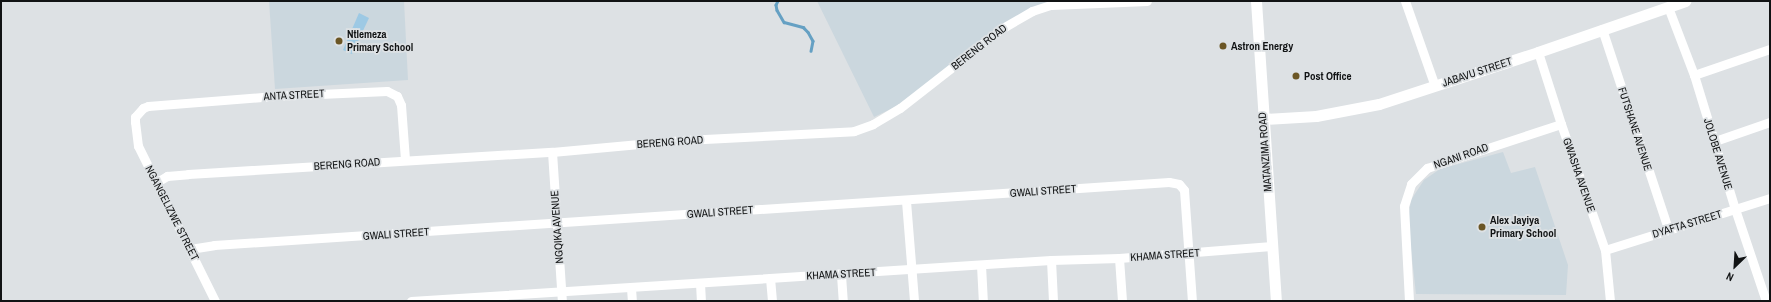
<!DOCTYPE html>
<html>
<head>
<meta charset="utf-8">
<style>
  body { margin:0 }
  #map { position:relative; width:1771px; height:302px; overflow:hidden; background:#dde1e4; font-family:"Archivo Narrow",sans-serif }
  div>[style] { position:absolute }
  [style*='--x'] { left:calc(var(--x)*1px); top:calc(var(--y)*1px); width:calc(var(--w)*1px); rotate:calc(var(--a)*1deg) }
  .built>* { inset:0; background:#cbd7de }
  .green>* { inset:0; background:#9dc9e4 }
  .stream>* { height:2.5px; margin:-1.25px; padding:0 1.25px; transform-origin:1.25px; border-radius:1.25px; background:#65a0c3 }
  .minor>* { height:9px; margin:-4.5px; padding:0 4.5px; transform-origin:4.5px; border-radius:4.5px; background:#fff }
  .tertiary>* { height:11px; margin:-5.5px; padding:0 5.5px; transform-origin:5.5px; border-radius:5.5px; background:#fff }
  .dots>* { width:11px; height:11px; translate:-50% -50%; box-sizing:border-box; border:2px solid #dde1e4; border-radius:50% }
  span { translate:-50% -50%; white-space:nowrap; text-align:center; line-height:1.15; -webkit-text-stroke:3.5px #dde1e4; paint-order:stroke }
  .poi-label { font-size:11px; color:#111314; font-weight:700 }
  .left { translate:0 -50%; text-align:left }
  .street-label { font-size:11px; color:#111314 }
  .frame { position:absolute; inset:0; border:2px solid #111314; pointer-events:none }
  .north { position:absolute; left:1715px; top:246px; width:40px; height:40px; -webkit-text-stroke:3px #dde1e4; paint-order:stroke; rotate:205deg; font-size:11px; font-weight:700; line-height:16px; text-align:center; color:#111314 }
  .north::after { content:''; display:block; margin:auto; width:14px; height:18px; background:#111314; clip-path:polygon(50% 0,100% 100%,50% 72%,0 100%) }
</style>
</head>
<body>
<div id="map">
  <div class="built">
    <div style="clip-path:polygon(269px 1px,404px 1px,408px 80px,275px 89px)"></div>
    <div style="clip-path:polygon(817px 1px,1091px 1px,1038px 5px,895px 107px,874px 117px)"></div>
    <div style="clip-path:polygon(1503px 152px,1511px 173px,1535px 167px,1568px 265px,1566px 295px,1416px 294px,1409px 232px,1409px 213px,1411px 200px,1424px 180px,1440px 169px)"></div>
  </div>
  <div class="green">
    <div style="clip-path:polygon(359px 13px,369px 18px,352px 54px,343px 50px)"></div>
  </div>
  <div class="stream">
    <div style="--x:778;--y:1;--w:4;--a:117"></div>
    <div style="--x:776;--y:5;--w:5;--a:79"></div>
    <div style="--x:777;--y:10;--w:14;--a:60"></div>
    <div style="--x:784;--y:22;--w:20;--a:15"></div>
    <div style="--x:803;--y:27;--w:7;--a:45"></div>
    <div style="--x:808;--y:32;--w:10;--a:61"></div>
    <div style="--x:813;--y:41;--w:10;--a:101"></div>
  </div>
  <div class="minor">
    <div style="--x:1405;--y:1;--w:90;--a:70.6"></div>
    <div style="--x:1668;--y:7;--w:73;--a:69.1"></div>
    <div style="--x:1694;--y:75;--w:140;--a:73"></div>
    <div style="--x:1735;--y:209;--w:97;--a:71.4"></div>
    <div style="--x:1602;--y:29;--w:211;--a:71.7"></div>
    <div style="--x:1538;--y:52;--w:76;--a:72.3"></div>
    <div style="--x:1561;--y:124;--w:133;--a:70.8"></div>
    <div style="--x:1605;--y:250;--w:51;--a:84.4"></div>
    <div style="--x:1694;--y:75;--w:80;--a:-18.9"></div>
    <div style="--x:1715;--y:141;--w:58;--a:-19.1"></div>
    <div style="--x:552;--y:152;--w:149;--a:86.2"></div>
    <div style="--x:157;--y:182;--w:12;--a:-31"></div>
    <div style="--x:167;--y:176;--w:21;--a:-5"></div>
    <div style="--x:188;--y:174;--w:365;--a:-3.5"></div>
    <div style="--x:552;--y:152;--w:134;--a:-5.2"></div>
    <div style="--x:685;--y:140;--w:169;--a:-3"></div>
    <div style="--x:854;--y:131;--w:20;--a:-20"></div>
    <div style="--x:873;--y:124;--w:31;--a:-31"></div>
    <div style="--x:900;--y:108;--w:128;--a:-38"></div>
    <div style="--x:1001;--y:29;--w:36;--a:-30"></div>
    <div style="--x:1032;--y:11;--w:20;--a:-18"></div>
    <div style="--x:1051;--y:5;--w:96;--a:-2.4"></div>
    <div style="--x:906;--y:201;--w:100;--a:85.4"></div>
    <div style="--x:190;--y:249;--w:24;--a:-9"></div>
    <div style="--x:214;--y:245;--w:957;--a:-3.77"></div>
    <div style="--x:1169;--y:182;--w:10;--a:11"></div>
    <div style="--x:1179;--y:184;--w:8;--a:50"></div>
    <div style="--x:1184;--y:190;--w:111;--a:85.9"></div>
    <div style="--x:1605;--y:250;--w:173;--a:-17.5"></div>
    <div style="--x:1119;--y:258;--w:43;--a:86"></div>
    <div style="--x:1051;--y:260;--w:41;--a:87.2"></div>
    <div style="--x:981;--y:265;--w:36;--a:87"></div>
    <div style="--x:841;--y:275;--w:26;--a:86"></div>
    <div style="--x:770;--y:278;--w:23;--a:85"></div>
    <div style="--x:700;--y:283;--w:18;--a:87"></div>
    <div style="--x:631;--y:288;--w:13;--a:86"></div>
    <div style="--x:215;--y:301;--w:173;--a:-116.4"></div>
    <div style="--x:138;--y:146;--w:24;--a:-97"></div>
    <div style="--x:135;--y:122;--w:5;--a:-90"></div>
    <div style="--x:135;--y:117;--w:12;--a:-48"></div>
    <div style="--x:143;--y:108;--w:5;--a:-22"></div>
    <div style="--x:148;--y:106;--w:127;--a:-4.5"></div>
    <div style="--x:275;--y:96;--w:112;--a:-2.6"></div>
    <div style="--x:387;--y:91;--w:11;--a:27"></div>
    <div style="--x:397;--y:96;--w:10;--a:66"></div>
    <div style="--x:401;--y:105;--w:55;--a:85.8"></div>
    <div style="--x:411;--y:301;--w:641;--a:-3.67"></div>
    <div style="--x:1051;--y:260;--w:68;--a:-1.7"></div>
    <div style="--x:1119;--y:258;--w:153;--a:-4.5"></div>
    <div style="--x:1409;--y:301;--w:95;--a:-93"></div>
    <div style="--x:1404;--y:206;--w:23;--a:-72"></div>
    <div style="--x:1411;--y:184;--w:23;--a:-45"></div>
    <div style="--x:1427;--y:168;--w:141;--a:-18.2"></div>
  </div>
  <div class="tertiary">
    <div style="--x:1256;--y:1;--w:301;--a:86.2"></div>
    <div style="--x:1263;--y:119;--w:53;--a:-3.2"></div>
    <div style="--x:1316;--y:116;--w:64;--a:-10.8"></div>
    <div style="--x:1379;--y:104;--w:167;--a:-18.1"></div>
    <div style="--x:1538;--y:52;--w:156;--a:-19.1"></div>
  </div>
  <div class="dots">
    <div style="left:339px;top:41px;background:#6b5625"></div>
    <div style="left:1223px;top:46px;background:#6b5625"></div>
    <div style="left:1296px;top:76px;background:#6b5625"></div>
    <div style="left:1482px;top:227px;background:#6b5625"></div>
  </div>
  <div class="poi-label">
    <span class="left" style="left:347px;top:41px">Ntlemeza<br>Primary School</span>
    <span class="left" style="left:1231px;top:46px">Astron Energy</span>
    <span class="left" style="left:1304px;top:76px">Post Office</span>
    <span class="left" style="left:1490px;top:227px">Alex Jayiya<br>Primary School</span>
  </div>
  <div class="street-label">
    <span style="left:979px;top:47px;rotate:-38deg">BERENG ROAD</span>
    <span style="left:1477px;top:72px;rotate:-18deg">JABAVU STREET</span>
    <span style="left:294px;top:95px;rotate:-3deg">ANTA STREET</span>
    <span style="left:1635px;top:129px;rotate:72deg">FUTSHANE AVENUE</span>
    <span style="left:670px;top:142px;rotate:-4deg">BERENG ROAD</span>
    <span style="left:1265px;top:152px;rotate:-94deg">MATANZIMA ROAD</span>
    <span style="left:1718px;top:154px;rotate:73deg">JOLOBE AVENUE</span>
    <span style="left:1461px;top:156px;rotate:-19deg">NGANI ROAD</span>
    <span style="left:347px;top:164px;rotate:-4deg">BERENG ROAD</span>
    <span style="left:1579px;top:175px;rotate:71deg">GWASHA AVENUE</span>
    <span style="left:1043px;top:191px;rotate:-4deg">GWALI STREET</span>
    <span style="left:720px;top:212px;rotate:-4deg">GWALI STREET</span>
    <span style="left:172px;top:213px;rotate:63deg">NGANGELIZWE STREET</span>
    <span style="left:1687px;top:224px;rotate:-17deg">DYAFTA STREET</span>
    <span style="left:557px;top:227px;rotate:-94deg">NGQIKA AVENUE</span>
    <span style="left:396px;top:234px;rotate:-4deg">GWALI STREET</span>
    <span style="left:1165px;top:255px;rotate:-4deg">KHAMA STREET</span>
    <span style="left:841px;top:274px;rotate:-3deg">KHAMA STREET</span>
  </div>
  <div class="frame"></div>
  <div class="north">N</div>
</div>
</body>
</html>
